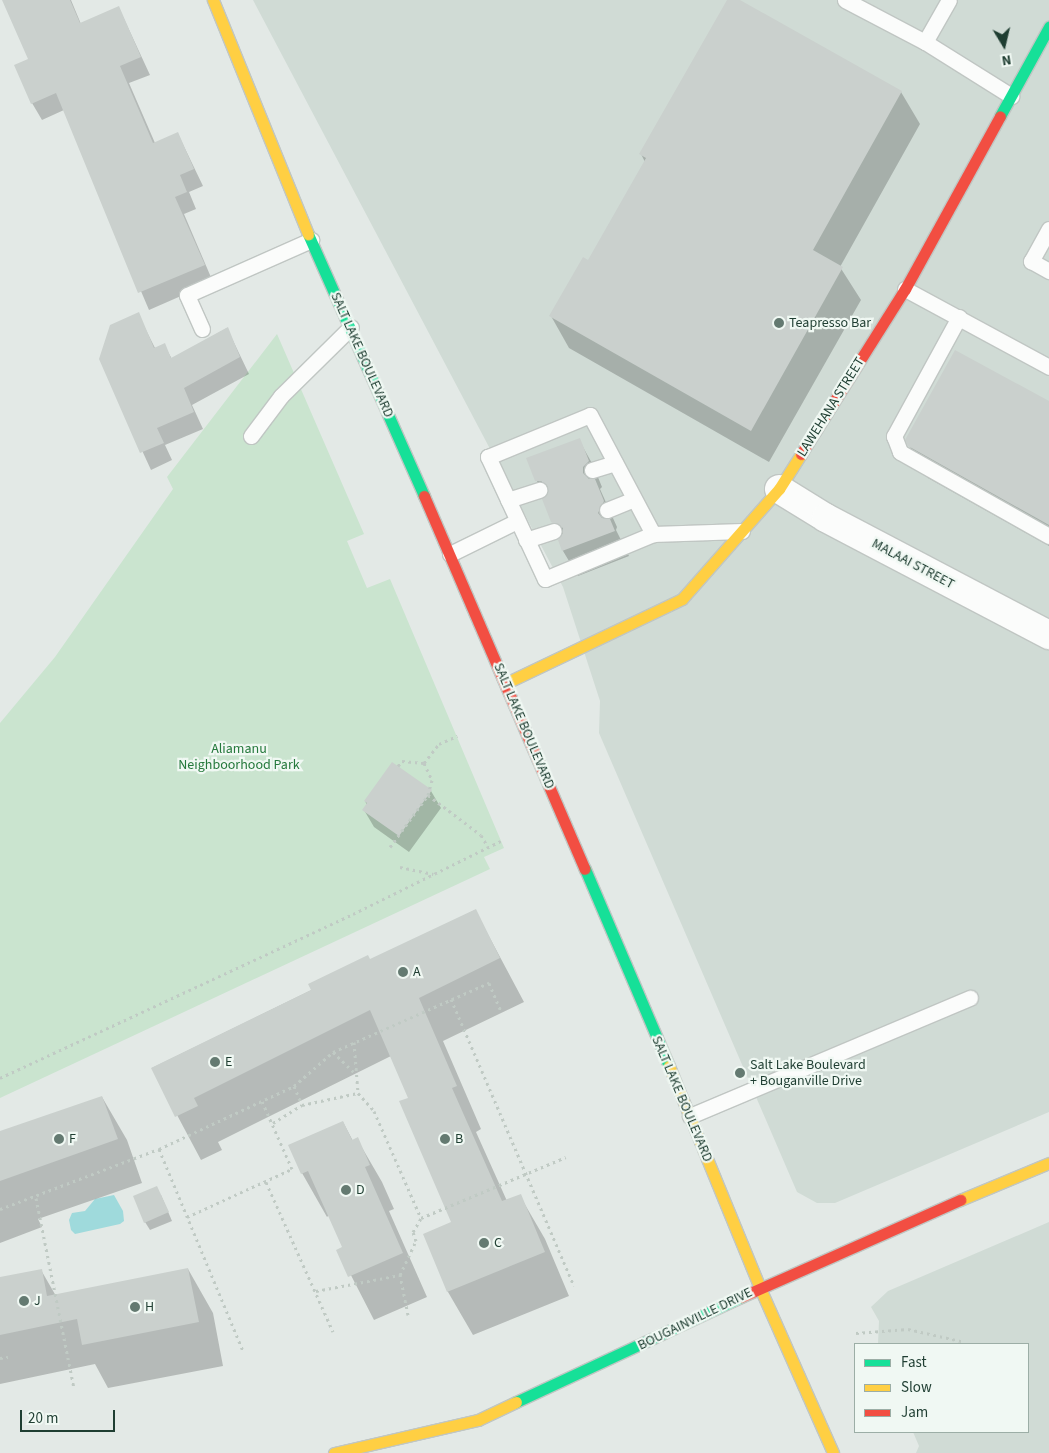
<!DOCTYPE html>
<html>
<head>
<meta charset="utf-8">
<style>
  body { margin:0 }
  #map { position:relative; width:1049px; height:1453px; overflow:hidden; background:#e3e9e6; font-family:"Source Sans 3",sans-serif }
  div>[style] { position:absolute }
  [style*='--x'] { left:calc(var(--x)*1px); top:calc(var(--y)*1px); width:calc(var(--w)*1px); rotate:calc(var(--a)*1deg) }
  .built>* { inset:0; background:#d0dbd5 }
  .green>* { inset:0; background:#cae4cf }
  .water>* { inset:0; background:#9fdadc }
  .shadow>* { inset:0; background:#0003 }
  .building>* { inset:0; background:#cad0cd }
  .path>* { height:3px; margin-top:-1.5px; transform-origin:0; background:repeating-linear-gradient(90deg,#c0cac4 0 2.5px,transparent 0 6.5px) }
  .roads { filter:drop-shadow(1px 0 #c0c6c3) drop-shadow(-1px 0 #c0c6c3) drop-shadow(0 1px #c0c6c3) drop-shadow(0 -1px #c0c6c3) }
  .lane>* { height:15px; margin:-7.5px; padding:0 7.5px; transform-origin:7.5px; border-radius:7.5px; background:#fbfcfb }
  .street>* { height:28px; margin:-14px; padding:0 14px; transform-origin:14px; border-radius:14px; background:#fbfcfb }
  .fast>* { height:11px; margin:-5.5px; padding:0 5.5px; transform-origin:5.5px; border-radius:5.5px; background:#16e098 }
  .slow>* { height:11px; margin:-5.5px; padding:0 5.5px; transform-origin:5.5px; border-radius:5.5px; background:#ffcf43 }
  .jam>* { height:11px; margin:-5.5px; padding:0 5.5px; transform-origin:5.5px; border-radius:5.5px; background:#f24e42 }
  .dots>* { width:14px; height:14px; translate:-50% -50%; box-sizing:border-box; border:2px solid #f0f8f3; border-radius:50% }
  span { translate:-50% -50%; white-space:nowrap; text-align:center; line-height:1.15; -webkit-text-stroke:4.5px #f0f8f3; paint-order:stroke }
  .poi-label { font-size:14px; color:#1f3e32 }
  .left { translate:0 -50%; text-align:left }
  .street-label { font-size:14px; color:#1f3e32 }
  .park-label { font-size:14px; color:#25793c }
  .legend { position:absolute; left:854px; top:1343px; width:175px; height:90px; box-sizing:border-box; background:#f0f8f3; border:1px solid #9caea6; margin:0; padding:6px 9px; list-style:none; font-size:15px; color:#1f3e32 }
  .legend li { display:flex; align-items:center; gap:10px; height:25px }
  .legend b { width:25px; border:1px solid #9caea6 }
  .north { position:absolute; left:979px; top:20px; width:50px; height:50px; -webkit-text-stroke:4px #f0f8f3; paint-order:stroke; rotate:171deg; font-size:14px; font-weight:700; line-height:20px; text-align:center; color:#1f3e32 }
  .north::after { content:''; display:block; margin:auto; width:18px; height:22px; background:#1f3e32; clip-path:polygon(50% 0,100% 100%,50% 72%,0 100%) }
  .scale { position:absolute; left:20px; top:1410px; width:95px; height:22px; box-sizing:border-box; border:2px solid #1f3e32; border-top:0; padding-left:6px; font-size:15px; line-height:18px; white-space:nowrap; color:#1f3e32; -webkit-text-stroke:4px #f0f8f3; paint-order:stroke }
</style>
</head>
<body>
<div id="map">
  <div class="built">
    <div style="clip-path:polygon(253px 0,1049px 0,1049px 1112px,835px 1203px,817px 1203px,797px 1192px,599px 733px,600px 701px,563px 587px)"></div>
    <div style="clip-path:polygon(1049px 1222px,1049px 1453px,916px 1453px,919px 1446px,913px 1432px,1028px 1432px,1028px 1344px,878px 1344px,879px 1321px,871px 1307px,888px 1291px)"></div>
  </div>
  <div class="green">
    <div style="clip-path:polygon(277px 334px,364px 534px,347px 541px,367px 588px,390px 579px,504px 848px,484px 857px,490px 869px,0 1098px,0 723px,55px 657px,173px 489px,167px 477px)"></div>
  </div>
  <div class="water">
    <div style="clip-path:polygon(114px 1195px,123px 1211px,124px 1221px,120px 1224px,75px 1234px,71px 1230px,69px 1220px,72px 1213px,85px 1211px,95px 1199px)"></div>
  </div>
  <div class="shadow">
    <div style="clip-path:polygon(3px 0,71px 0,81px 24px,119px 8px,150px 75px,129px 83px,155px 143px,178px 134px,203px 186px,189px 192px,196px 209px,184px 214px,213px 282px,149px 310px,64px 110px,42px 120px,32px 103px,30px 60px)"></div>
    <div style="clip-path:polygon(728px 0,737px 0,901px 92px,920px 124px,840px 267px,861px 300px,769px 462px,569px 348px,551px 316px,589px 262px,645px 162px,641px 154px)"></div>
    <div style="clip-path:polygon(138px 314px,155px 348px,164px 345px,172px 359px,227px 328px,249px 374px,192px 405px,203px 429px,165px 445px,172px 460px,151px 470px,100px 359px)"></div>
    <div style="clip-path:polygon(1049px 402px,1049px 546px,928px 478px,909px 445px)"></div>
    <div style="clip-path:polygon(579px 440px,593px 465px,602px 487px,600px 489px,617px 527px,616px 530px,629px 556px,578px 576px,563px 551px,559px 540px,561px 537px,537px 481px)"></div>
    <div style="clip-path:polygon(431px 791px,441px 808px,409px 852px,374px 827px,364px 810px,367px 805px,365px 801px)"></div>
    <div style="clip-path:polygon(475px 910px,524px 1002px,443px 1041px,481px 1129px,476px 1132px,507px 1201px,520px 1196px,545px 1239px,569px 1296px,473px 1335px,448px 1292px,425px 1235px,453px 1223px,410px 1098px,391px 1056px,218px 1142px,222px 1150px,201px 1160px,152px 1068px)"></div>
    <div style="clip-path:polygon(102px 1097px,127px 1140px,142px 1183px,38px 1219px,42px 1227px,0 1243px,0 1135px)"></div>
    <div style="clip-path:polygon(343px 1122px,353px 1141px,357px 1139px,382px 1182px,394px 1209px,389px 1211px,427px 1297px,374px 1320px,338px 1250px,344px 1248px,329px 1215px,327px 1217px,302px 1173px)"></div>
    <div style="clip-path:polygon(161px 1195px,172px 1221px,150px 1230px,145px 1222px)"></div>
    <div style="clip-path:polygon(188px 1269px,213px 1313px,223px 1366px,108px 1388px,95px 1364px,0 1384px,0 1279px,41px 1270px,56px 1296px)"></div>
  </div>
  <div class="building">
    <div style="clip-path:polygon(2px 0,70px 0,80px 23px,119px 6px,141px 57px,120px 66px,153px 143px,178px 132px,194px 169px,180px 175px,187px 192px,175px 197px,205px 265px,138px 293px,56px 93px,31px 104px,14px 65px,28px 59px)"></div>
    <div style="clip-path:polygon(727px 0,740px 0,902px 91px,813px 250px,843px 267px,751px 431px,549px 316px,583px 257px,588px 260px,646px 158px,639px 154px)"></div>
    <div style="clip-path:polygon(139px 312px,154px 348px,165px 343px,171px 358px,228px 327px,240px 357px,184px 388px,194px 412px,157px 428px,164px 443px,140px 453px,99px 359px,110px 325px)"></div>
    <div style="clip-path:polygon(955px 350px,1049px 401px,1049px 525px,908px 446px,905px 440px)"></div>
    <div style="clip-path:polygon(580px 438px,589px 461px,583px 467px,583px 473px,589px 479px,595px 479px,604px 501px,598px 513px,602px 518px,610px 519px,615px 531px,562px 551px,558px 540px,563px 533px,563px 528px,551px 522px,542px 499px,548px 492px,548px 487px,541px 481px,535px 481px,526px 458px)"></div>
    <div style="clip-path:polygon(392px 762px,432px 790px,399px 836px,362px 810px,367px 803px,364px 801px)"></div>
    <div style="clip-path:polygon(476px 909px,500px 958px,419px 998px,457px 1086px,452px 1088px,502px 1201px,521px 1194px,545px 1252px,447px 1292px,423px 1234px,451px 1222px,399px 1101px,408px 1098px,370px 1010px,194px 1098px,198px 1106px,175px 1117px,151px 1068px,311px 990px,308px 984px,368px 955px,370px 959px)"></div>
    <div style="clip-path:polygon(102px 1096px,118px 1139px,0 1181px,0 1131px)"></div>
    <div style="clip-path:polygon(343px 1121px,352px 1140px,358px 1137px,370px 1165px,365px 1167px,403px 1253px,348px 1277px,336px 1250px,342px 1247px,308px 1171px,301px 1174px,288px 1145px)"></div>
    <div style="clip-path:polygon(157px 1186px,169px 1212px,144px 1223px,133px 1196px)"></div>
    <div style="clip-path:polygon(188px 1268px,199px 1322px,82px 1345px,77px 1319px,0 1335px,0 1277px,42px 1269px,47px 1296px)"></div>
  </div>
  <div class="path">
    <div style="--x:424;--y:763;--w:24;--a:-52"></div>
    <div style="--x:439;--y:744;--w:20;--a:-24"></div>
    <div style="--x:398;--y:766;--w:6;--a:-51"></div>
    <div style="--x:402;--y:761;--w:22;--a:5"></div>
    <div style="--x:424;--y:763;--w:19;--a:65"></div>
    <div style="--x:432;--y:780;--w:16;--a:105"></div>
    <div style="--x:390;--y:847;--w:64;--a:-53.8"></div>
    <div style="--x:428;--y:795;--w:66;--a:37"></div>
    <div style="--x:481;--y:835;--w:14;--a:60"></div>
    <div style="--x:400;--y:867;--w:34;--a:12"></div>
    <div style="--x:451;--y:999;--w:312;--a:66.8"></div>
    <div style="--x:354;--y:1042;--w:51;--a:85.5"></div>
    <div style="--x:358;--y:1093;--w:24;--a:48"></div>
    <div style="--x:374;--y:1111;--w:117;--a:66.3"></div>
    <div style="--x:421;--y:1218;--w:157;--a:-22.8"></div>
    <div style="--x:333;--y:1052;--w:32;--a:44"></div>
    <div style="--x:0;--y:1078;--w:389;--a:-24.9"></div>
    <div style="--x:353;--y:914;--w:165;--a:-26.3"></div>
    <div style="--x:294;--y:1086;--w:21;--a:67"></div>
    <div style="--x:273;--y:1123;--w:34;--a:-32"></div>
    <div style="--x:302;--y:1105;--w:57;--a:-12.1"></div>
    <div style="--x:159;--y:1149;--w:219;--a:67.4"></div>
    <div style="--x:266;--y:1182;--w:164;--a:65.9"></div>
    <div style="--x:36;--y:1198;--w:194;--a:78.7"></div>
    <div style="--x:0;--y:1209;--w:170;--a:-20.7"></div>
    <div style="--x:159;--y:1149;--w:149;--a:-25"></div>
    <div style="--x:294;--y:1086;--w:52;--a:-41.1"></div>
    <div style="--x:333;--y:1052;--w:171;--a:-23.9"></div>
    <div style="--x:489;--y:983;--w:30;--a:67"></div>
    <div style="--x:187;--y:1217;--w:115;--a:-24.6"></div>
    <div style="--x:292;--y:1169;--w:74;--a:-113.8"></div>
    <div style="--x:316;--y:1291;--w:86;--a:-10.8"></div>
    <div style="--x:408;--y:1315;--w:41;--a:-101.3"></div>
    <div style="--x:400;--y:1275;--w:38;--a:-65"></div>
    <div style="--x:416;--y:1241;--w:9;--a:-108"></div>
    <div style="--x:413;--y:1232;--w:16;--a:-60"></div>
    <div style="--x:856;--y:1333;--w:52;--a:-4.4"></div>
    <div style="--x:908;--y:1329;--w:58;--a:12.8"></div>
    <div style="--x:0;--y:1358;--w:8;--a:-7"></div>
  </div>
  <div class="roads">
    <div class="lane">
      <div style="--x:845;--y:0;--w:90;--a:27.7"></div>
      <div style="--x:925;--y:42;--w:102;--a:32.1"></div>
      <div style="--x:925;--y:42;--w:48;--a:-60.3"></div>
      <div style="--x:1049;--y:229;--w:37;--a:119"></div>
      <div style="--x:1031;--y:261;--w:21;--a:29"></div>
      <div style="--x:905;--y:289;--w:164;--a:28.4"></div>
      <div style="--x:959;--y:317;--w:136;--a:118.6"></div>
      <div style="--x:894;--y:436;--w:17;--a:69"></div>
      <div style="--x:900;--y:452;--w:171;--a:29.4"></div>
      <div style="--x:202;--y:329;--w:37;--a:-114"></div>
      <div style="--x:187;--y:295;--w:136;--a:-23.9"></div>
      <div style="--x:251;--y:436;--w:50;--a:-53.1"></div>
      <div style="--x:281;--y:396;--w:98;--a:-44.6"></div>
      <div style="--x:592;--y:470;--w:24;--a:-17"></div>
      <div style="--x:508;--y:500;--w:33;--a:-18"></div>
      <div style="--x:607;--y:510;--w:29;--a:-22"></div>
      <div style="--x:653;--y:534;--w:117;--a:157.4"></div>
      <div style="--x:545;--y:579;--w:135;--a:-115"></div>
      <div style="--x:488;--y:457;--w:110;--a:-22.4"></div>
      <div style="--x:590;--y:415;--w:135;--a:62.1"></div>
      <div style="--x:653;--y:534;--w:89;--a:-1.9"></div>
      <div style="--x:526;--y:540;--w:29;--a:-18"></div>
      <div style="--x:450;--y:554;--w:75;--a:-26.2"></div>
      <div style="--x:690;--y:1116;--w:304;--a:-22.9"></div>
    </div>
    <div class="street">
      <div style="--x:779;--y:489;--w:55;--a:31.7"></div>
      <div style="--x:826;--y:518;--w:252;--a:27.7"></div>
    </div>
    <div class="fast">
      <div style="--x:1000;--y:116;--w:102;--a:-61.2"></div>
      <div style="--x:308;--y:234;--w:287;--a:66.1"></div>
      <div style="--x:585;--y:869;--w:214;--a:66.9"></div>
      <div style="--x:516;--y:1402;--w:248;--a:-25"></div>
    </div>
    <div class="slow">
      <div style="--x:213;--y:0;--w:253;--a:67.9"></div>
      <div style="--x:506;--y:683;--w:195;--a:-25.5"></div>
      <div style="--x:682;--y:599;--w:147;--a:-48.6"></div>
      <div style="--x:779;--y:489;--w:41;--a:-57.8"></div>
      <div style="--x:669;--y:1066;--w:240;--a:67.7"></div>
      <div style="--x:760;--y:1288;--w:180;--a:66.1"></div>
      <div style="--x:960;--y:1200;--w:96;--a:-22.6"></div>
      <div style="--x:334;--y:1453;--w:148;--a:-12.9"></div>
      <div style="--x:478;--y:1420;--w:42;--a:-25.3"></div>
    </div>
    <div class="jam">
      <div style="--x:801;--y:454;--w:195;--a:-57.8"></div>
      <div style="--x:905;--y:289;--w:197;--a:-61.2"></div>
      <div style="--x:424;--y:496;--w:406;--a:66.7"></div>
      <div style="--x:741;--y:1297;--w:240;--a:-23.9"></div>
    </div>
  </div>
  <div class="dots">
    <div style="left:779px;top:323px;background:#647a71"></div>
    <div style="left:403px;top:972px;background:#647a71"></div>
    <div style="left:215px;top:1062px;background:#647a71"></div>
    <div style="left:740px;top:1073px;background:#647a71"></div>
    <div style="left:59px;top:1139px;background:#647a71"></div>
    <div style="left:445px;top:1139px;background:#647a71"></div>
    <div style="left:346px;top:1190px;background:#647a71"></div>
    <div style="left:484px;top:1243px;background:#647a71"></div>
    <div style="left:24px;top:1301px;background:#647a71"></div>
    <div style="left:135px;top:1307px;background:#647a71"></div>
  </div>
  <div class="poi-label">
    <span class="left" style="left:789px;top:323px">Teapresso Bar</span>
    <span class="left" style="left:413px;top:972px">A</span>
    <span class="left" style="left:225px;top:1062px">E</span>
    <span class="left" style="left:750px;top:1073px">Salt Lake Boulevard<br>+ Bouganville Drive</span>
    <span class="left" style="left:69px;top:1139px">F</span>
    <span class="left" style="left:455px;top:1139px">B</span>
    <span class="left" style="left:356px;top:1190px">D</span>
    <span class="left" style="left:494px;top:1243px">C</span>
    <span class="left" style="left:34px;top:1301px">J</span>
    <span class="left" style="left:145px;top:1307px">H</span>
  </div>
  <div class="street-label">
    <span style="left:362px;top:355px;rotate:66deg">SALT LAKE BOULEVARD</span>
    <span style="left:831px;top:407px;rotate:-58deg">LAWEHANA STREET</span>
    <span style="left:913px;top:564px;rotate:28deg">MALAAI STREET</span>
    <span style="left:524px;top:726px;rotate:67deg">SALT LAKE BOULEVARD</span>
    <span style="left:682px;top:1099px;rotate:67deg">SALT LAKE BOULEVARD</span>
    <span style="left:695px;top:1319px;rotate:-26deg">BOUGAINVILLE DRIVE</span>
  </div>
  <div class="park-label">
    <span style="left:239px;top:757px">Aliamanu<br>Neighboorhood Park</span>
  </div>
  <ul class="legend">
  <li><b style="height:6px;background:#16e098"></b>Fast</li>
  <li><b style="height:6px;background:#ffcf43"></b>Slow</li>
  <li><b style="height:6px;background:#f24e42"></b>Jam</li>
  </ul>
  <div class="north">N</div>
  <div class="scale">20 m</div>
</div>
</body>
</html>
